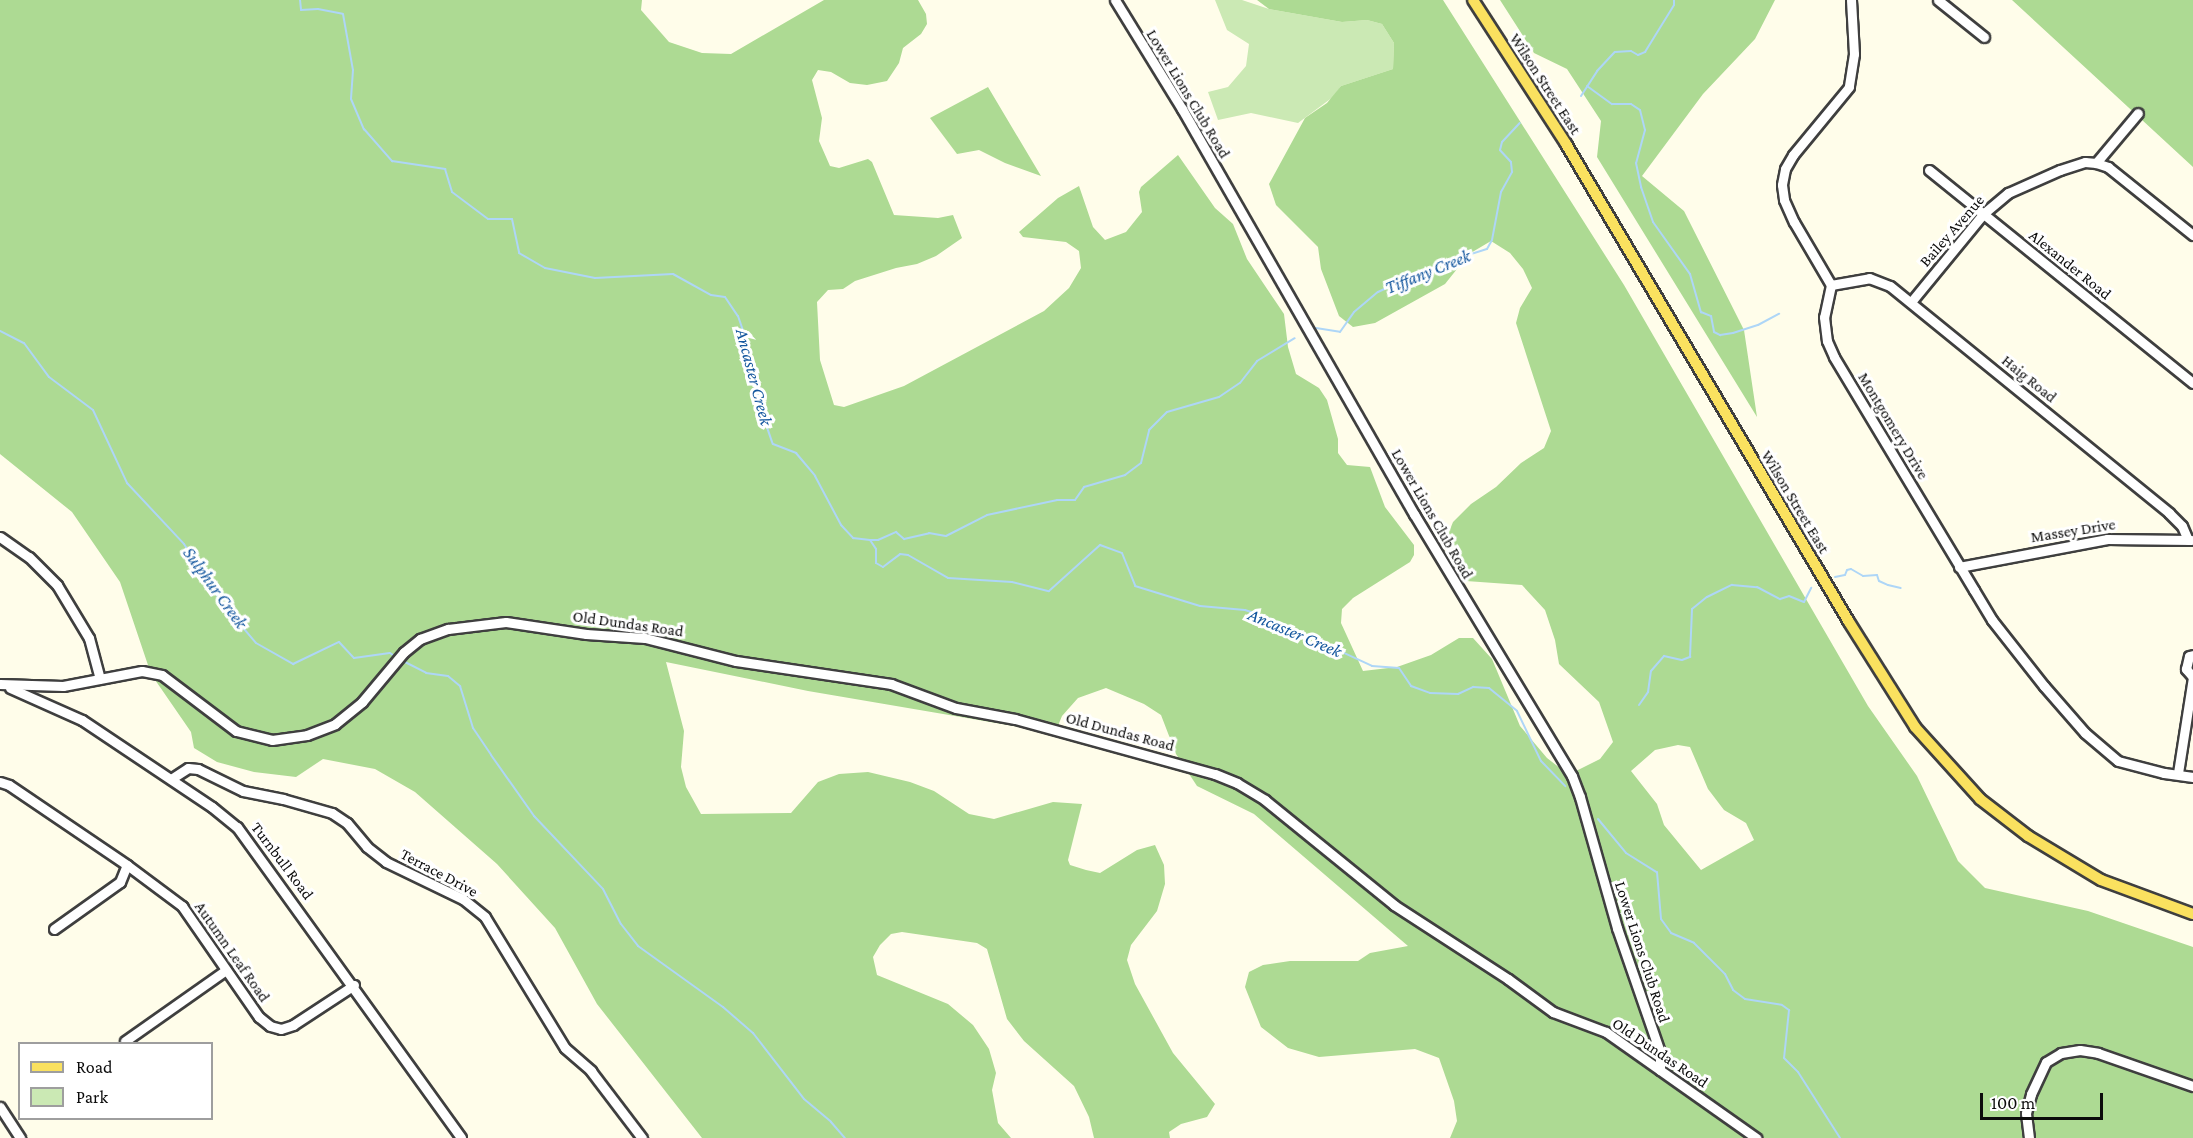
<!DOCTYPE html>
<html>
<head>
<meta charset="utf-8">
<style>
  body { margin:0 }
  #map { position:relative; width:2193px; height:1138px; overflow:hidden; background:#fffdea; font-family:"Crimson Pro",serif }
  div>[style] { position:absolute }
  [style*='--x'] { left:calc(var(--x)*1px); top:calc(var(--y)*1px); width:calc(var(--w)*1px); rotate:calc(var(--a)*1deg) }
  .green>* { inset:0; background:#cbe9b4 }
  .forest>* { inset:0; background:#adda93 }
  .stream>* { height:2px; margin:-1px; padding:0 1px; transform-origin:1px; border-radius:1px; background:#aed6f7 }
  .roads { filter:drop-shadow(2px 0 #3f3f3f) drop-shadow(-2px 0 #3f3f3f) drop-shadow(0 2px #3f3f3f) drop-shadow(0 -2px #3f3f3f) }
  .minor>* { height:9px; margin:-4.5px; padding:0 4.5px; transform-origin:4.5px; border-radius:4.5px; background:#fff }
  .major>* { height:10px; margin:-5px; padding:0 5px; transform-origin:5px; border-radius:5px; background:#fae15f }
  span { translate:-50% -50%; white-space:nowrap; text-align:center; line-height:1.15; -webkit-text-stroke:6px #fff; paint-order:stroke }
  .street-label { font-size:16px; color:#0c0c0c }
  .water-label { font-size:18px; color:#14579e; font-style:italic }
  .legend { position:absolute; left:18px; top:1042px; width:195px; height:78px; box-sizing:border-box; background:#fff; border:2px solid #9e9e9e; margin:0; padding:8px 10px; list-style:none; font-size:18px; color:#0c0c0c }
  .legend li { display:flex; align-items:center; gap:12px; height:30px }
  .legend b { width:30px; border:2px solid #9e9e9e }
  .scale { position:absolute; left:1980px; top:1093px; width:123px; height:27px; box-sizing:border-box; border:3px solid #0c0c0c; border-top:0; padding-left:8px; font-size:18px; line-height:21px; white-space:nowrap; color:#0c0c0c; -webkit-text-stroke:4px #fff; paint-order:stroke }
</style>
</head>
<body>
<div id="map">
  <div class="green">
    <div style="clip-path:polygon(1215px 0,1242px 0,1269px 9px,1342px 22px,1367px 20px,1382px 24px,1394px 43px,1393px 69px,1341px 86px,1333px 97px,1298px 123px,1251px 113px,1218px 120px,1208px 92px,1228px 87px,1246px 66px,1249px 44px,1227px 30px)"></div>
  </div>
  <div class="forest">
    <div style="clip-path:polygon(evenodd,0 0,642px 0,641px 10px,669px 42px,702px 53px,731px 54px,824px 0,918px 0,926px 14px,927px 24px,921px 34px,903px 48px,899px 63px,887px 81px,867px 85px,850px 83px,831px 72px,818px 70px,812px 80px,822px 118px,819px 141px,830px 166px,839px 168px,868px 159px,872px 162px,894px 215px,938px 218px,953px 215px,962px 238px,936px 256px,917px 264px,896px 268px,855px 281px,843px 289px,828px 290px,817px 302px,820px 360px,834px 405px,844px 407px,904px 386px,1044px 311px,1069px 288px,1081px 268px,1079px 251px,1066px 242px,1023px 237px,1019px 232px,1058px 198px,1079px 186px,1093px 227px,1105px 240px,1126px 232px,1142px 212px,1139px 192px,1141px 187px,1178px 155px,1215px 208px,1233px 224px,1247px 259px,1284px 314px,1288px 347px,1296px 374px,1319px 388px,1327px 400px,1338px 439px,1338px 453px,1347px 465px,1370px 467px,1385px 507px,1414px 545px,1414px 555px,1410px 562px,1353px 598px,1342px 609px,1341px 623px,1363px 671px,1397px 667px,1431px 655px,1459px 638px,1473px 638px,1492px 659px,1520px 726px,1547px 758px,1565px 772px,1572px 773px,1600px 759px,1613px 742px,1599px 702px,1559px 664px,1555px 640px,1545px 610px,1522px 585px,1466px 581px,1457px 568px,1447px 537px,1453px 522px,1471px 504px,1496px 487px,1521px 463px,1544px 448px,1551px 431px,1516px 323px,1520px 308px,1532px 288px,1523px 269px,1510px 253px,1491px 241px,1469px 254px,1445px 284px,1375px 323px,1353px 327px,1339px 316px,1321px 269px,1318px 247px,1276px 205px,1269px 184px,1305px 118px,1327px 103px,1341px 86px,1393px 69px,1394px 43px,1382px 24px,1367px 20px,1342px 22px,1269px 9px,1257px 0,1443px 0,1624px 285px,1868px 706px,1917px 776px,1958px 861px,1985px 888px,2088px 911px,2193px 947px,2193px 1138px,1450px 1138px,1457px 1121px,1454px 1101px,1439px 1058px,1415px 1049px,1319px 1057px,1288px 1048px,1261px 1027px,1245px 987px,1249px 972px,1263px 965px,1290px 961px,1358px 961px,1370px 953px,1408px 946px,1254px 814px,1197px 786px,1176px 754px,1161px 715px,1144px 704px,1106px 688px,1078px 698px,1062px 716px,1055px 733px,808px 691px,666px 662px,684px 731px,681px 767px,686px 787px,701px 814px,791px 813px,818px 782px,839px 774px,868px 772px,910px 782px,934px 791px,969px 814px,994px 819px,1053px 802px,1082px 804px,1068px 860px,1070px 865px,1086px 870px,1100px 873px,1137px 850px,1155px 845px,1164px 865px,1165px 884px,1157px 911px,1131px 945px,1127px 960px,1135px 984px,1173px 1053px,1215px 1104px,1207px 1117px,1181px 1124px,1169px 1132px,1170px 1138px,1094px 1138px,1089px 1117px,1074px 1086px,1024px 1041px,1007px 1019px,987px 949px,977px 943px,902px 932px,891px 934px,880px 945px,873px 957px,877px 975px,948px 1004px,973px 1025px,989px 1049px,996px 1073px,992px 1090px,998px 1123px,1011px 1138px,702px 1138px,597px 1004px,555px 928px,497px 864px,415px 792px,375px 769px,323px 759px,296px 777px,254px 772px,217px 762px,194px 748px,191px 732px,151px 674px,120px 582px,72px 512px,0 454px,0 0,1678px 745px,1690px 747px,1708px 789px,1724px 810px,1746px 823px,1754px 840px,1701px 870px,1664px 825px,1657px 804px,1631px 771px,1655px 750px,1678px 745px)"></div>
    <div style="clip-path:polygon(1500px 0,1775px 0,1755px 39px,1703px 94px,1642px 176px,1684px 211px,1744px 330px,1757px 417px,1597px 157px,1601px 121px,1567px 69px,1534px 53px)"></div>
    <div style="clip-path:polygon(2012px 0,2193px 0,2193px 167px,2089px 71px)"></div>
    <div style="clip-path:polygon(988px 87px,1041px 176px,1005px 163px,979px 150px,957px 154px,930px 118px)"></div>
  </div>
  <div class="stream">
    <div style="--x:300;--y:0;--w:10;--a:84"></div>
    <div style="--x:301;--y:10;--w:17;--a:-3"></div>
    <div style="--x:318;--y:9;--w:25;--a:11"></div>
    <div style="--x:343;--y:14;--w:57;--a:79.9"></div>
    <div style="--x:353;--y:70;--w:29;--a:94"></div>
    <div style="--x:351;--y:99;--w:33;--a:67"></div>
    <div style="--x:364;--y:129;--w:43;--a:48.8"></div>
    <div style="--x:392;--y:161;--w:54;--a:8.6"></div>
    <div style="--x:445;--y:169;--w:24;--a:73"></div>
    <div style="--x:452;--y:192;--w:45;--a:36.9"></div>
    <div style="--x:488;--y:219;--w:24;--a:0"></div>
    <div style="--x:512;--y:219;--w:35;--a:78"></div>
    <div style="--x:519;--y:253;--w:30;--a:30"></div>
    <div style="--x:545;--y:268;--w:51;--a:11.3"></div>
    <div style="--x:595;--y:278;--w:78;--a:-2.9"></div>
    <div style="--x:673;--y:274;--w:43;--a:28.9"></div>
    <div style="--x:711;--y:295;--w:14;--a:8"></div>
    <div style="--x:725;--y:297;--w:23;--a:56"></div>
    <div style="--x:738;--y:316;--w:34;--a:71"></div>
    <div style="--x:749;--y:348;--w:60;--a:79.4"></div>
    <div style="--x:760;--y:407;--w:39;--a:71"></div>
    <div style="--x:773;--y:444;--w:25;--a:21"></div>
    <div style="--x:796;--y:453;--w:30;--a:50"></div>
    <div style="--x:815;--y:476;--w:55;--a:62"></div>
    <div style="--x:841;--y:525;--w:18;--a:47"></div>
    <div style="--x:853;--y:538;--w:17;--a:7"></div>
    <div style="--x:870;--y:540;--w:11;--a:56"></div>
    <div style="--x:876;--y:549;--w:14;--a:90"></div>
    <div style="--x:876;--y:563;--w:8;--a:30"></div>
    <div style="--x:883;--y:567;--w:21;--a:-37"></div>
    <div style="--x:900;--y:554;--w:8;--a:7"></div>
    <div style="--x:908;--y:555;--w:46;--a:29.9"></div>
    <div style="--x:948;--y:578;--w:64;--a:3.6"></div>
    <div style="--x:1012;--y:582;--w:38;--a:14"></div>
    <div style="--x:1049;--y:591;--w:69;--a:-42"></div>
    <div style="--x:1100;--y:545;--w:23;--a:20"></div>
    <div style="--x:1122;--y:553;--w:35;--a:68"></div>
    <div style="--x:1135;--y:586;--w:68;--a:17.1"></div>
    <div style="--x:1200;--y:606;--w:45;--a:5.1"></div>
    <div style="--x:1245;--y:610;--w:20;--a:18"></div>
    <div style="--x:1264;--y:616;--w:119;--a:24.8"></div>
    <div style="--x:1372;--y:666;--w:27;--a:4"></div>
    <div style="--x:1399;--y:668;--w:22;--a:56"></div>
    <div style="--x:1411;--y:686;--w:20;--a:20"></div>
    <div style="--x:1430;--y:693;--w:28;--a:2"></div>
    <div style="--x:1458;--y:694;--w:17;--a:-25"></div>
    <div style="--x:1473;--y:687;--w:16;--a:4"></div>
    <div style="--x:1489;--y:688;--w:36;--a:39"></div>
    <div style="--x:1517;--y:711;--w:55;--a:64.4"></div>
    <div style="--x:1541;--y:761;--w:35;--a:46"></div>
    <div style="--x:1587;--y:86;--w:31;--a:36"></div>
    <div style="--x:1612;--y:104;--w:19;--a:0"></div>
    <div style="--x:1631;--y:104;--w:11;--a:34"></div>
    <div style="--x:1640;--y:110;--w:21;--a:76"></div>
    <div style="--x:1645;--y:130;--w:34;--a:105"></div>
    <div style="--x:1636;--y:163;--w:25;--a:78"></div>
    <div style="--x:1641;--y:187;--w:37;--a:71"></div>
    <div style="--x:1653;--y:222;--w:64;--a:54.6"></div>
    <div style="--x:1690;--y:274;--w:40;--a:74"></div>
    <div style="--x:1701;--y:312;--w:11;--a:22"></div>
    <div style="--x:1711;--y:316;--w:16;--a:79"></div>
    <div style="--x:1714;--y:332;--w:7;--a:27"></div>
    <div style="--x:1720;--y:335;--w:13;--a:-9"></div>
    <div style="--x:1733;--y:333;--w:26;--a:-18"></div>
    <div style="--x:1758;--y:325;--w:24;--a:-28"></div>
    <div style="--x:1581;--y:96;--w:30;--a:-57"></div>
    <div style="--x:1597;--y:71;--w:26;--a:-47"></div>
    <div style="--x:1615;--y:52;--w:16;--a:-4"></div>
    <div style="--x:1631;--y:51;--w:8;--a:30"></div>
    <div style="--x:1638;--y:55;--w:8;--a:-23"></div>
    <div style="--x:1645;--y:52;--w:55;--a:-58.3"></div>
    <div style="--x:1674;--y:5;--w:5;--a:-90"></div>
    <div style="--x:1316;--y:328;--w:24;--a:9"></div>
    <div style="--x:1340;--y:332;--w:24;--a:-55"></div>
    <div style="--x:1354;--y:312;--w:31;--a:-40"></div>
    <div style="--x:1378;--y:292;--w:42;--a:-25.3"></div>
    <div style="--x:1416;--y:274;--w:9;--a:13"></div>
    <div style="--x:1425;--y:276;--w:22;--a:-36"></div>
    <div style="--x:1443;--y:263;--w:46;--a:-17.7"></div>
    <div style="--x:1487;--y:249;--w:10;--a:-61"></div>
    <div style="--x:1492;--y:240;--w:49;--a:-79.4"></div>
    <div style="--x:1501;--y:192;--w:23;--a:-61"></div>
    <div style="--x:1512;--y:172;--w:10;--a:-96"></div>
    <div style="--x:1511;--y:162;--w:16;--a:-133"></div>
    <div style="--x:1500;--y:150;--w:8;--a:-76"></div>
    <div style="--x:1502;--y:142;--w:26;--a:-47"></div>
    <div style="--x:0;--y:331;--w:27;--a:27"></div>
    <div style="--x:24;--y:343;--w:42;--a:53.7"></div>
    <div style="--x:49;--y:377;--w:55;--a:36.9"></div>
    <div style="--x:93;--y:410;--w:81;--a:65"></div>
    <div style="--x:127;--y:483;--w:83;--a:46.9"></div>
    <div style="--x:184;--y:544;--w:70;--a:57.2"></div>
    <div style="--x:222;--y:603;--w:52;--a:49.6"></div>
    <div style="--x:256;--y:643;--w:43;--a:29.6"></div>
    <div style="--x:293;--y:664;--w:51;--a:-25.6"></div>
    <div style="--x:339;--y:642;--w:22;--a:47"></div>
    <div style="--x:354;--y:658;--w:36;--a:-8"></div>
    <div style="--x:390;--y:653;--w:7;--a:34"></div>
    <div style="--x:870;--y:540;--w:8;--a:0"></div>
    <div style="--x:878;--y:540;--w:20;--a:-24"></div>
    <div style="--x:896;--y:532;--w:11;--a:41"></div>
    <div style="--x:904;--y:539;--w:26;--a:-13"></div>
    <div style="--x:929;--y:533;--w:17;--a:10"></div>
    <div style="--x:946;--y:536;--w:46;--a:-27.1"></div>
    <div style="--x:987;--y:515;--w:72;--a:-12.1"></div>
    <div style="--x:1057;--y:500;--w:18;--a:0"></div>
    <div style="--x:1075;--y:500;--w:16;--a:-55"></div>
    <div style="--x:1084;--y:487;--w:43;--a:-16.3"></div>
    <div style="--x:1125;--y:475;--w:20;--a:-37"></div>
    <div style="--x:1141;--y:463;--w:34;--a:-76"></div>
    <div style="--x:1149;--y:430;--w:25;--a:-45"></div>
    <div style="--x:1167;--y:412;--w:54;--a:-16.1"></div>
    <div style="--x:1219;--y:397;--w:25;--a:-34"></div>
    <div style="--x:1240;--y:383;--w:28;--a:-52"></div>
    <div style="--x:1257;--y:361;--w:44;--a:-31.2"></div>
    <div style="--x:1835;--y:577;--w:10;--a:-11"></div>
    <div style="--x:1845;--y:575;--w:5;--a:-68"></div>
    <div style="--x:1847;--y:570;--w:4;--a:-14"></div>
    <div style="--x:1851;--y:569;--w:14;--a:30"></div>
    <div style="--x:1863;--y:576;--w:14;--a:-4"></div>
    <div style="--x:1877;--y:575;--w:6;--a:72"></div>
    <div style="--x:1879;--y:581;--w:10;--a:24"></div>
    <div style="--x:1888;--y:585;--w:13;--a:13"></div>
    <div style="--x:401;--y:660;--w:28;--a:27"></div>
    <div style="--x:426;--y:673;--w:22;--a:8"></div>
    <div style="--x:448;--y:676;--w:16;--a:40"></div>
    <div style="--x:460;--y:686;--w:44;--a:72.8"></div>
    <div style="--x:473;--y:728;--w:32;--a:56"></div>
    <div style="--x:491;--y:755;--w:75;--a:54.8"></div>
    <div style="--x:534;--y:816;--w:100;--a:46.6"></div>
    <div style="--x:603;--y:889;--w:39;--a:63"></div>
    <div style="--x:621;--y:924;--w:28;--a:52"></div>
    <div style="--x:638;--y:946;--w:105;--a:35.7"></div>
    <div style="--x:723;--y:1007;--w:40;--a:41"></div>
    <div style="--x:753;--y:1033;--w:83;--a:52.3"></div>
    <div style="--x:804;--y:1099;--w:35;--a:40"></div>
    <div style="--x:831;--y:1122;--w:21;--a:49"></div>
    <div style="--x:1639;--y:705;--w:16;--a:-55"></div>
    <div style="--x:1648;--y:692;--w:21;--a:-82"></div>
    <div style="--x:1651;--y:671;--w:20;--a:-49"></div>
    <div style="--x:1664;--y:656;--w:18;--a:13"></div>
    <div style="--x:1682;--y:660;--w:9;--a:-21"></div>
    <div style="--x:1690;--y:657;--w:48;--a:-87.6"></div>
    <div style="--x:1692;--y:609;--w:19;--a:-39"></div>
    <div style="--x:1707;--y:597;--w:28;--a:-26"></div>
    <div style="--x:1732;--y:585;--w:25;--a:5"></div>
    <div style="--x:1757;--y:587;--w:26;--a:28"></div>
    <div style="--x:1780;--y:599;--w:9;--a:-18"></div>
    <div style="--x:1789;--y:596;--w:16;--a:22"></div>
    <div style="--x:1804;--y:602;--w:16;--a:-63"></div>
    <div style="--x:1598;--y:819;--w:44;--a:50.5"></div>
    <div style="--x:1626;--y:853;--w:36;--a:32"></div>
    <div style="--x:1657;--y:872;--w:47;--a:85.1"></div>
    <div style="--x:1661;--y:919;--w:17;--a:54"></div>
    <div style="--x:1671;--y:933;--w:25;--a:23"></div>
    <div style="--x:1694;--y:943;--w:44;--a:45"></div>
    <div style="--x:1725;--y:974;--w:18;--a:63"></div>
    <div style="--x:1733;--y:990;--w:15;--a:37"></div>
    <div style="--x:1745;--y:999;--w:37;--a:9"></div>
    <div style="--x:1782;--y:1005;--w:9;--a:36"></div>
    <div style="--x:1789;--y:1010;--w:48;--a:95.9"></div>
    <div style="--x:1784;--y:1058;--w:20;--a:45"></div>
    <div style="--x:1798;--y:1072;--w:78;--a:57.5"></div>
  </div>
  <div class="roads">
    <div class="minor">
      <div style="--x:1115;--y:0;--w:128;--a:58.4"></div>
      <div style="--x:1182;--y:109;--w:467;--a:60.2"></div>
      <div style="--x:1414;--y:514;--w:306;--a:58.9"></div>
      <div style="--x:1572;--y:776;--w:22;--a:69"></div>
      <div style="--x:1580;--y:797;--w:136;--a:74.2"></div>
      <div style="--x:1617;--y:928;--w:131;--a:70.9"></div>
      <div style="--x:1660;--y:1052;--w:18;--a:90"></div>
      <div style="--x:1851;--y:0;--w:54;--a:86.8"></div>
      <div style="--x:1854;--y:54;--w:33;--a:99"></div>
      <div style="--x:1849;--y:87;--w:88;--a:129.5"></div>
      <div style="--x:1793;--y:155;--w:16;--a:120"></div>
      <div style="--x:1785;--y:169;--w:16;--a:101"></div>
      <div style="--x:1782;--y:185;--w:15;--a:82"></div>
      <div style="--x:1784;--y:200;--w:24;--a:66"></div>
      <div style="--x:1794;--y:222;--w:73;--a:59.6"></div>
      <div style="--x:1831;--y:285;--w:33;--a:102"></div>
      <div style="--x:1824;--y:317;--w:24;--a:83"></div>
      <div style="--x:1827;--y:341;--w:17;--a:66"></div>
      <div style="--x:1834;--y:357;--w:272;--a:59"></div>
      <div style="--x:1974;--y:590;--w:35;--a:59"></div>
      <div style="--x:1992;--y:620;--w:84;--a:51.8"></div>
      <div style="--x:2044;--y:686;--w:62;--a:48.9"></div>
      <div style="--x:2085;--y:733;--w:43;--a:40.3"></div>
      <div style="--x:2118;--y:761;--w:48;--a:14.6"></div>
      <div style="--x:2164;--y:773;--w:29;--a:8"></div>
      <div style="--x:1938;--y:0;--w:59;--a:38.8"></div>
      <div style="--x:2096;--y:163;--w:13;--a:18"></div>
      <div style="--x:2108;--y:167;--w:109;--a:38.7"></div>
      <div style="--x:1929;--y:170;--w:339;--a:38.9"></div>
      <div style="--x:1831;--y:285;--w:39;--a:-10"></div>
      <div style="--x:1869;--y:278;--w:22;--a:21"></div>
      <div style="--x:1890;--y:286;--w:360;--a:39.1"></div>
      <div style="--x:2169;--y:513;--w:18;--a:45"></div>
      <div style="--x:2182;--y:526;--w:15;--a:67"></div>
      <div style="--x:1911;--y:302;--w:114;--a:-50.7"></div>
      <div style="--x:1983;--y:214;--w:33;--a:-40"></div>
      <div style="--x:2008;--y:193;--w:57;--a:-23.9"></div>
      <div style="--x:2060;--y:170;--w:26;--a:-18"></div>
      <div style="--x:2085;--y:162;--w:11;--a:5"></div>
      <div style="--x:2096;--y:163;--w:65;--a:-50"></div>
      <div style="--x:0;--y:537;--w:35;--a:35"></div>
      <div style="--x:29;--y:557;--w:40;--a:45"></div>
      <div style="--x:57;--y:585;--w:62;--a:58.9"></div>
      <div style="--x:89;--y:638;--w:42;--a:75"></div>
      <div style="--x:1959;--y:567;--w:151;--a:-10.7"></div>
      <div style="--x:2107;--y:539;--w:84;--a:0.7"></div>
      <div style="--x:2193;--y:677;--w:11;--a:-131"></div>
      <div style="--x:2186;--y:669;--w:13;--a:-77"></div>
      <div style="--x:2189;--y:656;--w:4;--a:-14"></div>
      <div style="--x:0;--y:684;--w:63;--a:1.8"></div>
      <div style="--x:63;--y:686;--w:80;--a:-10.8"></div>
      <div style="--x:142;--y:671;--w:20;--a:11"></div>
      <div style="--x:162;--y:675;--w:93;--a:37.1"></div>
      <div style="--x:236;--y:731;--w:37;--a:14"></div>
      <div style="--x:272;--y:740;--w:35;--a:-8"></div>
      <div style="--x:307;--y:735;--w:30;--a:-21"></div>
      <div style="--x:335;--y:724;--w:35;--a:-39"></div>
      <div style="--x:362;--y:702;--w:65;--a:-50"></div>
      <div style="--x:404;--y:652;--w:21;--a:-39"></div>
      <div style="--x:420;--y:639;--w:30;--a:-20"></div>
      <div style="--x:448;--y:629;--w:58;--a:-6.9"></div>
      <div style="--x:506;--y:622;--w:81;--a:8.5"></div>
      <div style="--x:586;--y:634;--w:59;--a:3.9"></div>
      <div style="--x:645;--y:638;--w:94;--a:14.2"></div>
      <div style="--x:736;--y:661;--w:157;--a:8.4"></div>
      <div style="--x:891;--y:684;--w:69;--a:20.3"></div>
      <div style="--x:956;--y:708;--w:60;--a:10.6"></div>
      <div style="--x:1015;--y:719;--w:207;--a:15.4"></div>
      <div style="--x:1215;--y:774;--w:24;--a:22"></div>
      <div style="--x:1237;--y:783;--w:33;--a:31"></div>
      <div style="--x:1265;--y:800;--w:166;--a:39.1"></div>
      <div style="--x:1394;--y:905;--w:136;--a:33"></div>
      <div style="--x:1508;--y:979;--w:56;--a:36.3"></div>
      <div style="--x:1553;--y:1012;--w:57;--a:20.7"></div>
      <div style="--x:1606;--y:1032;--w:184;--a:35.2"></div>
      <div style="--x:10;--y:688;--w:79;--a:24"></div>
      <div style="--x:82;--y:720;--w:156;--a:33.8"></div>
      <div style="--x:212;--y:807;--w:32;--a:39"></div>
      <div style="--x:237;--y:827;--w:383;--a:54.2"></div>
      <div style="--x:2178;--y:773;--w:97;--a:-81.1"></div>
      <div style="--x:171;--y:779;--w:20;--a:-33"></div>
      <div style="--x:188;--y:768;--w:10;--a:6"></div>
      <div style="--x:198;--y:769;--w:50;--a:26.1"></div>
      <div style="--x:243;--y:791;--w:41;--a:11.3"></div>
      <div style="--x:283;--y:799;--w:51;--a:15.9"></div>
      <div style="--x:332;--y:813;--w:18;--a:34"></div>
      <div style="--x:347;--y:823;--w:31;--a:50"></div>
      <div style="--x:367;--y:847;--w:24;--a:38"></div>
      <div style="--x:386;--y:862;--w:85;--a:25.7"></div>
      <div style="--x:463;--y:899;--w:28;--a:39"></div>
      <div style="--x:485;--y:917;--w:153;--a:58.6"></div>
      <div style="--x:565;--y:1048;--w:35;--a:41"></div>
      <div style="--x:591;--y:1071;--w:84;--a:52.7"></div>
      <div style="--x:0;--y:782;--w:9;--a:18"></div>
      <div style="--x:9;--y:785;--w:143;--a:34.1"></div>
      <div style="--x:127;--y:865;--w:69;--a:36.7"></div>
      <div style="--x:182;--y:906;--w:135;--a:55.3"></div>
      <div style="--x:259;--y:1017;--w:14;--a:39"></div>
      <div style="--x:270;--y:1026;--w:11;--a:15"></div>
      <div style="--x:281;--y:1029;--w:13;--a:-18"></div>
      <div style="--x:293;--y:1025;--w:73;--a:-33.3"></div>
      <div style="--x:54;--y:929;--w:81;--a:-35.5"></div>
      <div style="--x:120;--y:882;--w:18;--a:-68"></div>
      <div style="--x:125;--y:1041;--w:123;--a:-35.1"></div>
      <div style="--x:0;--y:1107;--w:37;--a:57"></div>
      <div style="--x:2029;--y:1138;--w:25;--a:-97"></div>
      <div style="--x:2026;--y:1113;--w:20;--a:-75"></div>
      <div style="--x:2031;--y:1094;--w:35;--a:-65"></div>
      <div style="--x:2046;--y:1062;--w:17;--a:-31"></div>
      <div style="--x:2061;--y:1053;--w:19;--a:-9"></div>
      <div style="--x:2080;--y:1050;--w:18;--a:9"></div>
      <div style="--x:2098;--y:1053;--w:101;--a:19.2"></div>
    </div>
    <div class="major">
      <div style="--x:1473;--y:0;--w:171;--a:57.1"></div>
      <div style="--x:1566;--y:144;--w:555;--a:59.37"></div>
      <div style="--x:1849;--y:622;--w:124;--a:57.8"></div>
      <div style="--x:1915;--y:727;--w:97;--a:47.9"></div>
      <div style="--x:1980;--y:799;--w:61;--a:37.6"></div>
      <div style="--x:2028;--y:836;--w:85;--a:31.1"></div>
      <div style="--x:2101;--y:880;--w:98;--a:20.3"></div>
    </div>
  </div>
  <div class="street-label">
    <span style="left:1545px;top:84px;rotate:57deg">Wilson Street East</span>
    <span style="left:1188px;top:94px;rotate:59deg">Lower Lions Club Road</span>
    <span style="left:1952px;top:231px;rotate:-49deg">Bailey Avenue</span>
    <span style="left:2070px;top:265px;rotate:39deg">Alexander Road</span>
    <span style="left:2029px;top:379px;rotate:39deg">Haig Road</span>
    <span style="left:1893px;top:426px;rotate:59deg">Montgomery Drive</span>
    <span style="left:1795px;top:502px;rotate:59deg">Wilson Street East</span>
    <span style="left:1432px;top:514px;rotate:60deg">Lower Lions Club Road</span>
    <span style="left:2073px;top:531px;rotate:-9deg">Massey Drive</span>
    <span style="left:628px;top:624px;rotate:8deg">Old Dundas Road</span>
    <span style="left:1120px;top:732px;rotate:15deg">Old Dundas Road</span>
    <span style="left:282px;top:861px;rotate:53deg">Turnbull Road</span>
    <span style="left:439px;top:873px;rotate:28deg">Terrace Drive</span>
    <span style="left:232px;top:952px;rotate:55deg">Autumn Leaf Road</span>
    <span style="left:1642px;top:952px;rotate:72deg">Lower Lions Club Road</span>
    <span style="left:1660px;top:1053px;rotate:34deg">Old Dundas Road</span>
  </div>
  <div class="water-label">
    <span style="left:1428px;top:272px;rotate:-22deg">Tiffany Creek</span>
    <span style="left:754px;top:377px;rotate:75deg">Ancaster Creek</span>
    <span style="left:215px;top:588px;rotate:54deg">Sulphur Creek</span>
    <span style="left:1295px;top:633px;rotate:23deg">Ancaster Creek</span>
  </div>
  <ul class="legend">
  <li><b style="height:8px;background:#fae15f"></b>Road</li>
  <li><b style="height:16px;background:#cbe9b4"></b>Park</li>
  </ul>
  <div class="scale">100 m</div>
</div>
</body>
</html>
